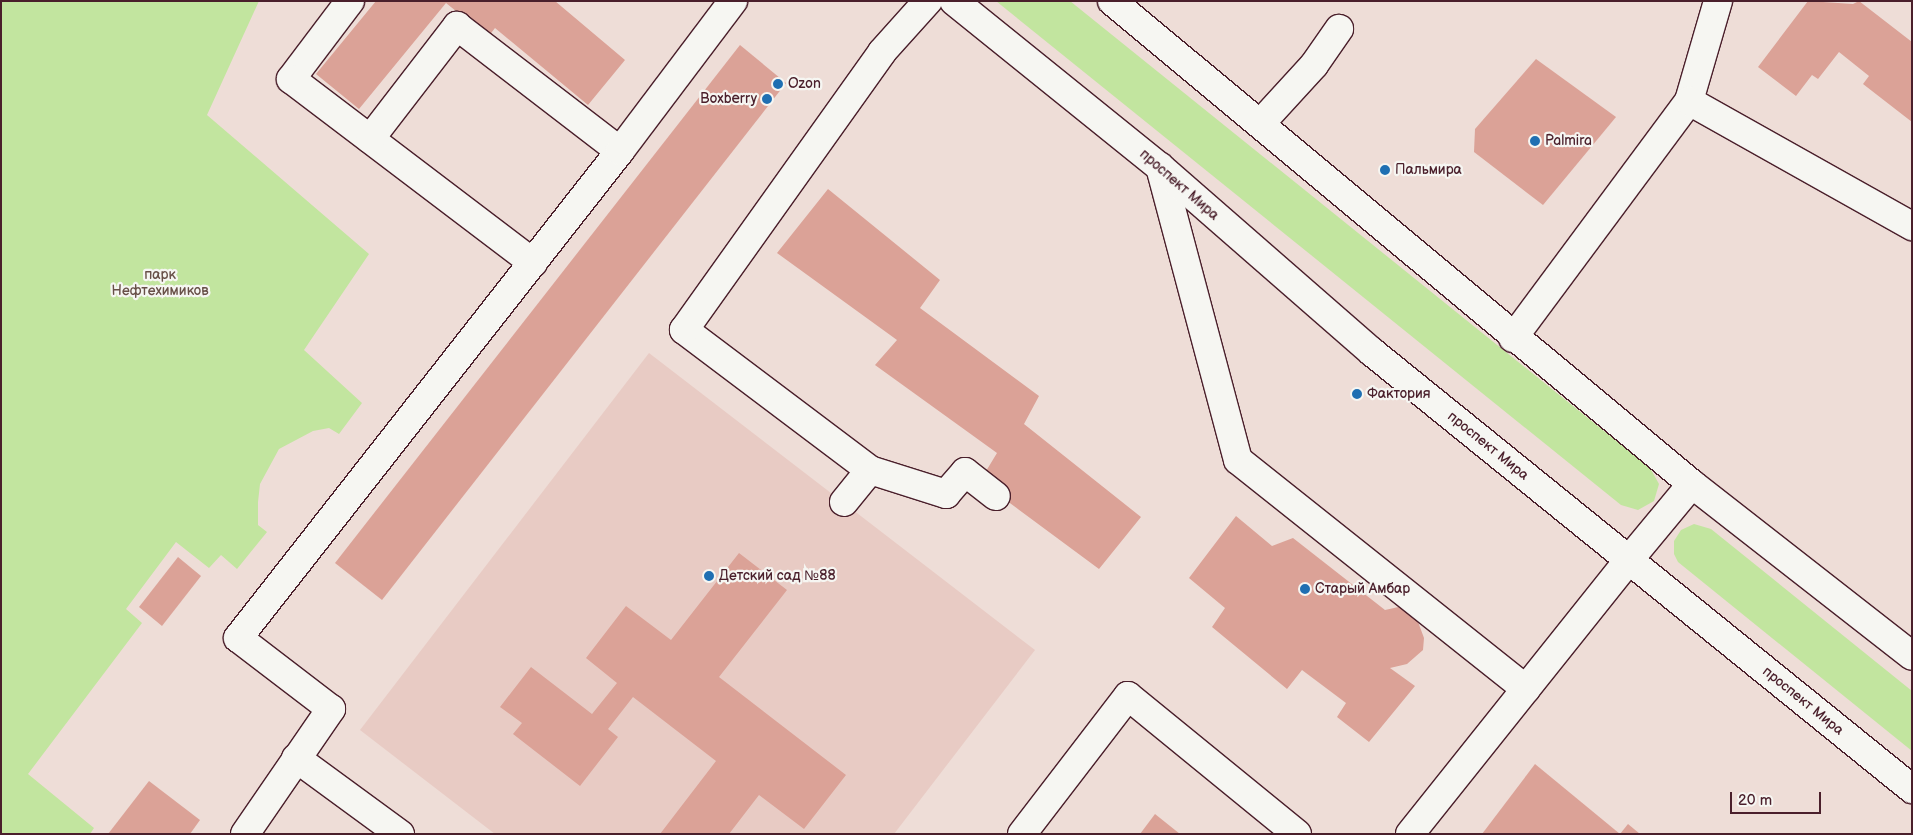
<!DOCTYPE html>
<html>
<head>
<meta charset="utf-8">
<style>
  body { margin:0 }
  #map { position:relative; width:1913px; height:835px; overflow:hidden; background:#eeddd7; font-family:"Balsamiq Sans",sans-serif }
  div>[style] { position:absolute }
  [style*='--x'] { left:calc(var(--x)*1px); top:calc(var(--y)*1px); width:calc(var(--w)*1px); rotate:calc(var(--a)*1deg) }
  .built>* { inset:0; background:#e8cbc4 }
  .green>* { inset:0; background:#c2e59f }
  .building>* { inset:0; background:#dba297 }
  .roads { filter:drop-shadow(1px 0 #4a1f2b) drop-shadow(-1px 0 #4a1f2b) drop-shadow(0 1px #4a1f2b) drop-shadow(0 -1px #4a1f2b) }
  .minor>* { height:28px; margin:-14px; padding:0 14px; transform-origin:14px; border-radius:14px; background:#f6f6f2 }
  .major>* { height:28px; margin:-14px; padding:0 14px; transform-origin:14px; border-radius:14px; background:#f6f6f2 }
  .dots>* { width:14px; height:14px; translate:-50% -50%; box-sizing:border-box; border:2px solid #f6f6f2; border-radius:50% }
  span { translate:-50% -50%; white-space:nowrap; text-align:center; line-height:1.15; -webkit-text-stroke:4.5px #f6f6f2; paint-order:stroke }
  .poi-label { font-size:14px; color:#4a1f2b }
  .left { translate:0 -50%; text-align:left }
  .right { translate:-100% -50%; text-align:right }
  .street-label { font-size:14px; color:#4a1f2b }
  .park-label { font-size:14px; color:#685048 }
  .frame { position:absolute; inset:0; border:2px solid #4a1f2b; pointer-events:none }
  .scale { position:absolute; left:1730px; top:792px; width:91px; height:22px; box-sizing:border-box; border:2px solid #4a1f2b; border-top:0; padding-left:6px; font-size:15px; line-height:18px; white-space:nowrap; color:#4a1f2b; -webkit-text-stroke:4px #f6f6f2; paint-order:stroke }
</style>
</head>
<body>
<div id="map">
  <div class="built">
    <div style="clip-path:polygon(649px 353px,1035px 650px,894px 834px,495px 834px,360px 730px)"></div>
  </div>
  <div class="green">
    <div style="clip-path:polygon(1px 1px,259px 1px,207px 115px,369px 254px,304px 350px,362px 403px,339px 434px,329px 428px,313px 431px,279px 449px,260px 484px,258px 502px,258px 525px,267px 532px,237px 569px,221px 555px,209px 568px,176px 542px,126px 609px,142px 623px,28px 774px,94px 828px,90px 834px,1px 834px)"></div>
    <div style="clip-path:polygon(996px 1px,1070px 1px,1650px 468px,1659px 484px,1654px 501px,1638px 510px,1621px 505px)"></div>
    <div style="clip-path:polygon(1694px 524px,1711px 529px,1912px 691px,1912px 751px,1678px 562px,1674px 554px,1674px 541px,1681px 530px)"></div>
  </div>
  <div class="building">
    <div style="clip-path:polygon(376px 1px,555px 1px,625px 60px,588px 105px,495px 28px,488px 37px,446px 3px,359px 109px,316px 74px)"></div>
    <div style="clip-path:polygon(1808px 1px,1853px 4px,1859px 1px,1912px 42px,1912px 122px,1863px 84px,1869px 76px,1839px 52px,1818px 79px,1812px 75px,1796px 96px,1758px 67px)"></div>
    <div style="clip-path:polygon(740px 45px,786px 83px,382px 600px,335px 563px)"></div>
    <div style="clip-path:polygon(1536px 59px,1616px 117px,1543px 205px,1474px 152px,1475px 129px)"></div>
    <div style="clip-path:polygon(828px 189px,940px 280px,920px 308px,1039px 396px,1024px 424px,1141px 517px,1099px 569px,980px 481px,997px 453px,875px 365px,897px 340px,777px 253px)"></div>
    <div style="clip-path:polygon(1236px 516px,1272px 546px,1293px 538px,1385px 610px,1403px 606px,1414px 611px,1424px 638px,1423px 650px,1407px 664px,1390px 668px,1415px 686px,1369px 742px,1337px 717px,1346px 703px,1302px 670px,1287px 689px,1212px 627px,1225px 608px,1189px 578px)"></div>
    <div style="clip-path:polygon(739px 553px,787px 590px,719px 677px,846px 775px,804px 829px,759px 795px,729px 834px,660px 834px,716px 761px,633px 697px,608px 729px,618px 737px,580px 786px,513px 734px,522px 723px,500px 707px,531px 667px,592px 714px,617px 683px,586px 658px,626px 606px,671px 640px)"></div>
    <div style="clip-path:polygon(178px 557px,201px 576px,162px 626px,139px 607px)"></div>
    <div style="clip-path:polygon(1535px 764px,1620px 834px,1482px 834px)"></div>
    <div style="clip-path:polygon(149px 781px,200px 820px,190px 834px,108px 834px)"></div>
    <div style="clip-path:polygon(1155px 814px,1180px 834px,1140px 834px)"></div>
    <div style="clip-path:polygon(1628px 824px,1640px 834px,1620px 834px)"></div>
  </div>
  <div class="roads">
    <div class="minor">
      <div style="--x:350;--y:1;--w:98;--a:127.1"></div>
      <div style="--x:291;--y:79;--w:304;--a:37.2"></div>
      <div style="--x:1689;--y:101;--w:104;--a:-73.8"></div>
      <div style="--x:1260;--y:124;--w:80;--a:-47.5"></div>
      <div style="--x:1314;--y:65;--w:44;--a:-55.2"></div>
      <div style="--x:370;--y:139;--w:143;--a:-52.4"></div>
      <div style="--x:457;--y:26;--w:205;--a:37.5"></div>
      <div style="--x:1160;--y:167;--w:303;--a:75.1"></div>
      <div style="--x:1238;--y:460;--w:368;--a:38.5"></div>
      <div style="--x:1513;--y:338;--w:295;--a:-53.4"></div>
      <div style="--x:1689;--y:101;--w:256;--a:29.3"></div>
      <div style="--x:870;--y:470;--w:80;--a:17.5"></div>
      <div style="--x:946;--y:494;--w:29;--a:-49"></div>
      <div style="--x:965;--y:472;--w:39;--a:38"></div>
      <div style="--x:844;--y:502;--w:41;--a:-50.9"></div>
      <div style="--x:870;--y:470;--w:233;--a:-143"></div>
      <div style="--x:684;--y:330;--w:341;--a:-54.5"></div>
      <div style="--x:882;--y:52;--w:69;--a:-48"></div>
      <div style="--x:296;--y:758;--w:129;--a:36.2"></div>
      <div style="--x:245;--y:834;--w:152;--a:-55.5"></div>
      <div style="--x:331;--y:709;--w:117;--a:-142.6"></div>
      <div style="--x:238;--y:638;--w:619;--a:-51.89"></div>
      <div style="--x:620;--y:151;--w:188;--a:-53"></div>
      <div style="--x:1022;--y:834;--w:174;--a:-52.5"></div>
      <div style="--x:1128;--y:696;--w:218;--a:39.2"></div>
      <div style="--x:1410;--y:834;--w:349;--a:-51.4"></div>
    </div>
    <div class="major">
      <div style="--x:954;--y:1;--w:265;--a:38.9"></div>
      <div style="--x:1160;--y:167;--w:281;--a:41.1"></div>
      <div style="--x:1372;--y:352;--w:695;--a:38.98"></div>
      <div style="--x:1112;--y:1;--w:755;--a:39.79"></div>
      <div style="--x:1692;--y:484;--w:279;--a:38"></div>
      <div style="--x:1628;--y:561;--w:100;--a:-50.3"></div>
    </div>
  </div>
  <div class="dots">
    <div style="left:778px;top:84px;background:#1f6fb2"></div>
    <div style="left:767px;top:99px;background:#1f6fb2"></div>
    <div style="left:1535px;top:141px;background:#1f6fb2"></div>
    <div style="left:1385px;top:170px;background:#1f6fb2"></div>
    <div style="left:1357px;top:394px;background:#1f6fb2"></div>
    <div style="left:709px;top:576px;background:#1f6fb2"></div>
    <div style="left:1305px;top:589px;background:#1f6fb2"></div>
  </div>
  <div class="poi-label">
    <span class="left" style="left:788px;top:84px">Ozon</span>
    <span class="right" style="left:757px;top:99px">Boxberry</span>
    <span class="left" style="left:1545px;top:141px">Palmira</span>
    <span class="left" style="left:1395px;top:170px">Пальмира</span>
    <span class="left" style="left:1367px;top:394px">Фактория</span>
    <span class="left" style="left:719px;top:576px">Детский сад №88</span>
    <span class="left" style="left:1315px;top:589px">Старый Амбар</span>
  </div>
  <div class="street-label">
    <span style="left:1179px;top:185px;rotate:41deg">проспект Мира</span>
    <span style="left:1488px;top:446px;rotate:39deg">проспект Мира</span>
    <span style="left:1803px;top:701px;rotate:39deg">проспект Мира</span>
  </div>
  <div class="park-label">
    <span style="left:160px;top:283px">парк<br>Нефтехимиков</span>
  </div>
  <div class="frame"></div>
  <div class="scale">20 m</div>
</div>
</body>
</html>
